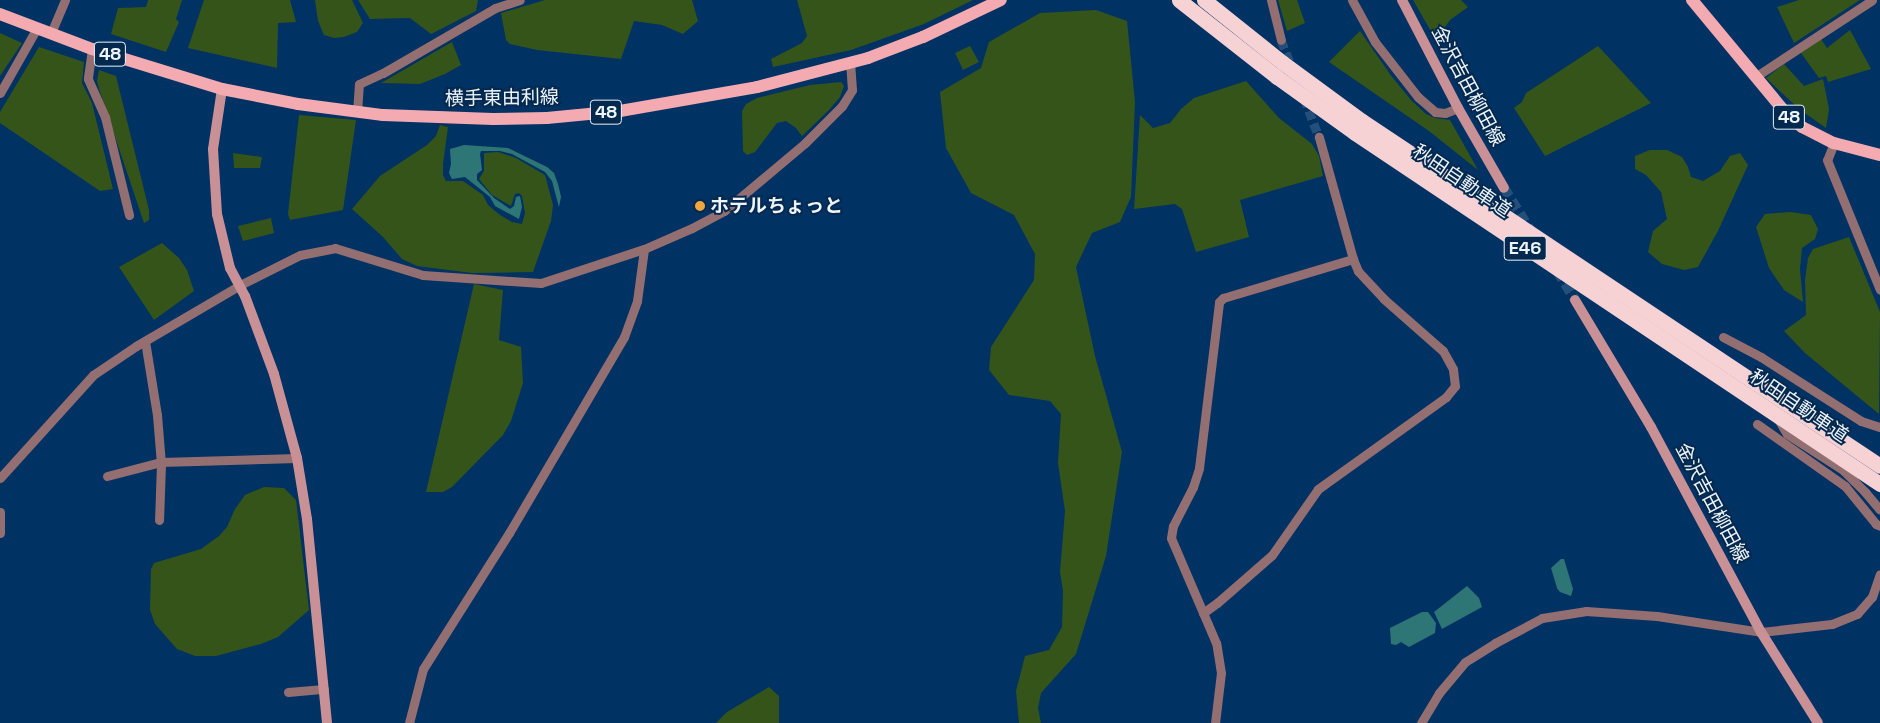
<!DOCTYPE html>
<html>
<head>
<meta charset="utf-8">
<style>
  body { margin:0 }
  #map { position:relative; width:1880px; height:723px; overflow:hidden; background:#003264; font-family:"Space Grotesk","Noto Sans JP",sans-serif }
  div>[style] { position:absolute }
  [style*='--x'] { left:calc(var(--x)*1px); top:calc(var(--y)*1px); width:calc(var(--w)*1px); rotate:calc(var(--a)*1deg) }
  .green>* { inset:0; background:#35541a }
  .water>* { inset:0; background:#2e7675 }
  .street-tunnel>* { height:9px; margin-top:-4.5px; transform-origin:0; background:repeating-linear-gradient(90deg,#244f7a 0 9px,transparent 0 13.5px) }
  .secondary-tunnel>* { height:10px; margin-top:-5px; transform-origin:0; background:repeating-linear-gradient(90deg,#244f7a 0 10px,transparent 0 15px) }
  .street>* { height:9px; margin:-4.5px; padding:0 4.5px; transform-origin:4.5px; border-radius:4.5px; background:#936f72 }
  .secondary>* { height:10px; margin:-5px; padding:0 5px; transform-origin:5px; border-radius:5px; background:#c99196 }
  .primary>* { height:12px; margin:-6px; padding:0 6px; transform-origin:6px; border-radius:6px; background:#f3aab1 }
  .highway>* { height:15px; margin:-7.5px; padding:0 7.5px; transform-origin:7.5px; border-radius:7.5px; background:#f6d2d5 }
  .dots>* { width:14px; height:14px; translate:-50% -50%; box-sizing:border-box; border:2px solid #03294f; border-radius:50% }
  span { translate:-50% -50%; white-space:nowrap; text-align:center; line-height:1.15; -webkit-text-stroke:4px #03294f; paint-order:stroke }
  .shield-label span { padding:1px 4px; background:#03294f; border:1px solid; border-radius:4px; -webkit-text-stroke-width:0 }
  .shield-label { font-size:18px; color:#eff4fa; font-weight:700 }
  .street-label { font-size:19px; color:#eff4fa }
  .poi-label { font-size:19px; color:#eff4fa; font-weight:700 }
  .left { translate:0 -50%; text-align:left }
</style>
</head>
<body>
<div id="map">
  <div class="green">
    <div style="clip-path:polygon(148px 0,182px 0,176px 19px,179px 22px,166px 52px,111px 34px,118px 8px,146px 7px)"></div>
    <div style="clip-path:polygon(204px 0,290px 0,296px 22px,278px 23px,277px 68px,188px 48px)"></div>
    <div style="clip-path:polygon(315px 0,352px 0,363px 23px,357px 32px,344px 37px,334px 38px,324px 35px,318px 21px)"></div>
    <div style="clip-path:polygon(358px 0,478px 0,476px 11px,431px 34px,410px 18px,370px 19px)"></div>
    <div style="clip-path:polygon(545px 0,692px 0,698px 21px,683px 34px,662px 25px,634px 21px,621px 59px,537px 50px,510px 44px,506px 40px,501px 13px)"></div>
    <div style="clip-path:polygon(797px 0,973px 0,924px 24px,851px 50px,773px 67px,771px 59px,802px 43px,807px 36px)"></div>
    <div style="clip-path:polygon(1278px 0,1297px 0,1305px 23px,1287px 31px)"></div>
    <div style="clip-path:polygon(1413px 0,1461px 0,1468px 7px,1450px 20px,1436px 40px)"></div>
    <div style="clip-path:polygon(1799px 0,1860px 0,1794px 43px,1777px 7px)"></div>
    <div style="clip-path:polygon(1096px 10px,1127px 21px,1135px 102px,1131px 197px,1120px 222px,1092px 233px,1076px 267px,1095px 356px,1122px 452px,1106px 556px,1076px 654px,1041px 693px,1038px 708px,1041px 723px,1019px 723px,1016px 691px,1025px 656px,1049px 650px,1062px 627px,1063px 591px,1060px 572px,1065px 511px,1058px 463px,1061px 414px,1050px 401px,1009px 395px,989px 370px,991px 347px,1034px 280px,1035px 254px,1014px 215px,971px 193px,946px 148px,940px 92px,981px 68px,989px 42px,1040px 13px)"></div>
    <div style="clip-path:polygon(1850px 30px,1871px 69px,1828px 82px,1826px 76px,1819px 78px,1801px 53px,1821px 39px,1827px 48px)"></div>
    <div style="clip-path:polygon(1360px 31px,1392px 77px,1411px 100px,1426px 114px,1435px 118px,1450px 120px,1478px 170px,1429px 131px,1329px 62px)"></div>
    <div style="clip-path:polygon(0 33px,22px 43px,0 76px)"></div>
    <div style="clip-path:polygon(452px 42px,461px 65px,445px 74px,420px 84px,381px 83px)"></div>
    <div style="clip-path:polygon(970px 46px,979px 62px,963px 70px,955px 53px)"></div>
    <div style="clip-path:polygon(1598px 46px,1651px 103px,1545px 156px,1514px 108px,1522px 102px,1526px 93px)"></div>
    <div style="clip-path:polygon(39px 47px,84px 62px,82px 83px,92px 103px,113px 189px,100px 191px,0 123px,0 112px)"></div>
    <div style="clip-path:polygon(1784px 64px,1804px 86px,1823px 79px,1829px 109px,1826px 128px,1799px 109px,1766px 78px)"></div>
    <div style="clip-path:polygon(99px 70px,116px 76px,149px 210px,149px 220px,144px 223px,99px 89px,97px 81px)"></div>
    <div style="clip-path:polygon(1246px 81px,1279px 118px,1312px 144px,1319px 156px,1323px 176px,1240px 200px,1249px 237px,1196px 252px,1182px 209px,1175px 204px,1134px 209px,1140px 115px,1153px 128px,1170px 123px,1181px 109px,1194px 98px)"></div>
    <div style="clip-path:polygon(841px 82px,844px 86px,840px 97px,829px 110px,802px 136px,796px 128px,786px 121px,777px 123px,755px 152px,747px 155px,743px 151px,742px 111px,746px 104px,757px 98px,810px 85px)"></div>
    <div style="clip-path:polygon(299px 115px,356px 120px,343px 210px,290px 220px,288px 214px)"></div>
    <div style="clip-path:polygon(440px 125px,448px 127px,443px 164px,443px 175px,446px 181px,463px 181px,483px 195px,488px 205px,500px 215px,512px 222px,522px 224px,525px 213px,522px 196px,519px 193px,515px 194px,511px 206px,492px 195px,483px 184px,479px 179px,484px 171px,484px 153px,498px 152px,516px 158px,545px 175px,553px 205px,551px 221px,533px 272px,472px 273px,417px 266px,402px 259px,383px 237px,352px 209px,380px 176px,427px 145px,436px 136px)"></div>
    <div style="clip-path:polygon(1650px 150px,1667px 150px,1682px 157px,1688px 167px,1691px 177px,1703px 181px,1720px 171px,1730px 156px,1740px 153px,1748px 165px,1718px 231px,1698px 267px,1684px 270px,1662px 264px,1648px 252px,1653px 231px,1667px 219px,1661px 192px,1646px 175px,1635px 169px,1635px 156px)"></div>
    <div style="clip-path:polygon(233px 153px,262px 157px,260px 168px,234px 168px)"></div>
    <div style="clip-path:polygon(1790px 212px,1811px 215px,1818px 229px,1815px 239px,1802px 248px,1800px 269px,1803px 302px,1784px 290px,1769px 268px,1756px 227px,1765px 214px)"></div>
    <div style="clip-path:polygon(271px 218px,274px 233px,243px 241px,238px 226px)"></div>
    <div style="clip-path:polygon(1849px 237px,1880px 312px,1879px 414px,1805px 353px,1784px 331px,1806px 315px,1805px 280px,1808px 258px,1813px 249px)"></div>
    <div style="clip-path:polygon(162px 243px,179px 258px,187px 270px,194px 291px,154px 320px,119px 267px)"></div>
    <div style="clip-path:polygon(474px 284px,503px 290px,499px 340px,521px 347px,523px 383px,511px 421px,503px 435px,452px 487px,443px 492px,426px 492px)"></div>
    <div style="clip-path:polygon(264px 487px,284px 488px,296px 500px,309px 610px,278px 637px,261px 644px,216px 656px,195px 656px,177px 649px,155px 624px,150px 610px,151px 569px,154px 563px,201px 549px,219px 536px,227px 527px,235px 509px,245px 495px)"></div>
    <div style="clip-path:polygon(769px 687px,779px 696px,779px 723px,716px 723px,727px 712px)"></div>
  </div>
  <div class="water">
    <div style="clip-path:polygon(464px 145px,508px 148px,547px 167px,554px 173px,558px 184px,561px 197px,559px 207px,552px 181px,545px 172px,512px 154px,500px 151px,481px 151px,480px 154px,482px 170px,477px 174px,477px 180px,494px 198px,510px 209px,514px 206px,516px 197px,520px 196px,522px 207px,519px 219px,495px 206px,490px 197px,465px 177px,452px 179px,449px 173px,451px 164px,450px 149px)"></div>
    <div style="clip-path:polygon(1561px 559px,1564px 559px,1573px 589px,1571px 596px,1560px 592px,1557px 588px,1551px 568px)"></div>
    <div style="clip-path:polygon(1467px 586px,1479px 598px,1482px 607px,1442px 629px,1434px 612px)"></div>
    <div style="clip-path:polygon(1422px 612px,1428px 612px,1436px 623px,1435px 633px,1409px 647px,1401px 642px,1396px 645px,1391px 644px,1390px 628px)"></div>
  </div>
  <div class="street-tunnel">
    <div style="--x:1281;--y:40;--w:29;--a:68"></div>
    <div style="--x:1304;--y:98;--w:42;--a:69"></div>
  </div>
  <div class="secondary-tunnel">
    <div style="--x:1504;--y:188;--w:51;--a:57.9"></div>
    <div style="--x:1557;--y:271;--w:34;--a:58"></div>
  </div>
  <div class="street">
    <div style="--x:1271;--y:0;--w:41;--a:76"></div>
    <div style="--x:1352;--y:0;--w:48;--a:61.3"></div>
    <div style="--x:1375;--y:42;--w:70;--a:52"></div>
    <div style="--x:1418;--y:97;--w:23;--a:41"></div>
    <div style="--x:1435;--y:112;--w:10;--a:6"></div>
    <div style="--x:1445;--y:113;--w:14;--a:-21"></div>
    <div style="--x:51;--y:33;--w:36;--a:-67"></div>
    <div style="--x:92;--y:49;--w:30;--a:98"></div>
    <div style="--x:88;--y:79;--w:42;--a:65.9"></div>
    <div style="--x:105;--y:117;--w:101;--a:76.2"></div>
    <div style="--x:1755;--y:77;--w:140;--a:-33.3"></div>
    <div style="--x:0;--y:93;--w:75;--a:-60.4"></div>
    <div style="--x:357;--y:112;--w:28;--a:-86"></div>
    <div style="--x:359;--y:84;--w:26;--a:-25"></div>
    <div style="--x:383;--y:73;--w:129;--a:-30.1"></div>
    <div style="--x:495;--y:8;--w:26;--a:-18"></div>
    <div style="--x:1834;--y:143;--w:18;--a:112"></div>
    <div style="--x:1827;--y:160;--w:140;--a:67.8"></div>
    <div style="--x:1723;--y:337;--w:43;--a:27.8"></div>
    <div style="--x:1761;--y:357;--w:119;--a:32.6"></div>
    <div style="--x:1861;--y:421;--w:20;--a:18"></div>
    <div style="--x:145;--y:341;--w:75;--a:80.8"></div>
    <div style="--x:157;--y:415;--w:49;--a:85.3"></div>
    <div style="--x:161;--y:464;--w:56;--a:92"></div>
    <div style="--x:1778;--y:419;--w:17;--a:59"></div>
    <div style="--x:1787;--y:434;--w:67;--a:32.7"></div>
    <div style="--x:1843;--y:470;--w:31;--a:45"></div>
    <div style="--x:1865;--y:492;--w:23;--a:50"></div>
    <div style="--x:1757;--y:424;--w:108;--a:35.2"></div>
    <div style="--x:1845;--y:486;--w:49;--a:50.8"></div>
    <div style="--x:1876;--y:524;--w:4;--a:27"></div>
    <div style="--x:107;--y:476;--w:56;--a:-14.5"></div>
    <div style="--x:161;--y:462;--w:136;--a:-1.7"></div>
    <div style="--x:0;--y:478;--w:139;--a:-47.9"></div>
    <div style="--x:93;--y:375;--w:52;--a:-34"></div>
    <div style="--x:136;--y:346;--w:121;--a:-30.4"></div>
    <div style="--x:240;--y:285;--w:67;--a:-26.6"></div>
    <div style="--x:300;--y:255;--w:36;--a:-11"></div>
    <div style="--x:335;--y:248;--w:92;--a:17.1"></div>
    <div style="--x:423;--y:275;--w:118;--a:3.9"></div>
    <div style="--x:541;--y:283;--w:108;--a:-18.3"></div>
    <div style="--x:644;--y:249;--w:52;--a:-23.6"></div>
    <div style="--x:692;--y:228;--w:36;--a:-28"></div>
    <div style="--x:724;--y:211;--w:106;--a:-40"></div>
    <div style="--x:805;--y:143;--w:52;--a:-45"></div>
    <div style="--x:842;--y:106;--w:19;--a:-58"></div>
    <div style="--x:852;--y:90;--w:26;--a:-94"></div>
    <div style="--x:0;--y:512;--w:21;--a:90"></div>
    <div style="--x:1203;--y:613;--w:17;--a:-36"></div>
    <div style="--x:1217;--y:603;--w:73;--a:-41.1"></div>
    <div style="--x:1272;--y:555;--w:80;--a:-55.1"></div>
    <div style="--x:1318;--y:489;--w:158;--a:-35.7"></div>
    <div style="--x:1446;--y:397;--w:14;--a:-51"></div>
    <div style="--x:1455;--y:386;--w:17;--a:-97"></div>
    <div style="--x:1453;--y:369;--w:21;--a:-119"></div>
    <div style="--x:1443;--y:351;--w:79;--a:-138.6"></div>
    <div style="--x:1384;--y:299;--w:38;--a:-133"></div>
    <div style="--x:1358;--y:271;--w:13;--a:-113"></div>
    <div style="--x:288;--y:692;--w:36;--a:-5"></div>
    <div style="--x:409;--y:723;--w:56;--a:-75.5"></div>
    <div style="--x:423;--y:669;--w:161;--a:-57.7"></div>
    <div style="--x:509;--y:533;--w:227;--a:-59.6"></div>
    <div style="--x:624;--y:337;--w:38;--a:-70"></div>
    <div style="--x:637;--y:301;--w:52;--a:-82.3"></div>
    <div style="--x:1215;--y:723;--w:50;--a:-83.2"></div>
    <div style="--x:1221;--y:673;--w:30;--a:-99"></div>
    <div style="--x:1216;--y:643;--w:114;--a:-113.2"></div>
    <div style="--x:1171;--y:538;--w:12;--a:-81"></div>
    <div style="--x:1173;--y:526;--w:44;--a:-62.9"></div>
    <div style="--x:1193;--y:487;--w:20;--a:-72"></div>
    <div style="--x:1199;--y:468;--w:167;--a:-83.1"></div>
    <div style="--x:1219;--y:302;--w:6;--a:-45"></div>
    <div style="--x:1223;--y:298;--w:136;--a:-16.7"></div>
    <div style="--x:1353;--y:259;--w:127;--a:-105.6"></div>
    <div style="--x:1421;--y:723;--w:35;--a:-59"></div>
    <div style="--x:1439;--y:693;--w:40;--a:-50"></div>
    <div style="--x:1465;--y:662;--w:36;--a:-32"></div>
    <div style="--x:1495;--y:643;--w:53;--a:-28"></div>
    <div style="--x:1542;--y:618;--w:45;--a:-9"></div>
    <div style="--x:1586;--y:611;--w:71;--a:4"></div>
    <div style="--x:1657;--y:616;--w:105;--a:8.7"></div>
    <div style="--x:1761;--y:632;--w:71;--a:-6.4"></div>
    <div style="--x:1832;--y:624;--w:27;--a:-22"></div>
    <div style="--x:1857;--y:614;--w:23;--a:-49"></div>
    <div style="--x:1872;--y:597;--w:24;--a:-71"></div>
  </div>
  <div class="secondary">
    <div style="--x:1402;--y:0;--w:122;--a:62.6"></div>
    <div style="--x:1458;--y:108;--w:92;--a:60.1"></div>
    <div style="--x:222;--y:89;--w:61;--a:98.5"></div>
    <div style="--x:213;--y:149;--w:65;--a:86.5"></div>
    <div style="--x:217;--y:214;--w:56;--a:76.5"></div>
    <div style="--x:230;--y:268;--w:32;--a:62"></div>
    <div style="--x:245;--y:296;--w:83;--a:69.6"></div>
    <div style="--x:274;--y:374;--w:87;--a:74.7"></div>
    <div style="--x:297;--y:458;--w:62;--a:80.7"></div>
    <div style="--x:307;--y:519;--w:205;--a:84.4"></div>
    <div style="--x:1575;--y:300;--w:148;--a:59.1"></div>
    <div style="--x:1651;--y:427;--w:233;--a:61.8"></div>
    <div style="--x:1761;--y:632;--w:107;--a:57.9"></div>
  </div>
  <div class="primary">
    <div style="--x:1692;--y:0;--w:153;--a:50.3"></div>
    <div style="--x:1790;--y:118;--w:15;--a:37"></div>
    <div style="--x:1802;--y:127;--w:36;--a:27"></div>
    <div style="--x:1834;--y:143;--w:48;--a:14.6"></div>
    <div style="--x:0;--y:14;--w:98;--a:20.8"></div>
    <div style="--x:92;--y:49;--w:136;--a:17.1"></div>
    <div style="--x:222;--y:89;--w:77;--a:11.2"></div>
    <div style="--x:298;--y:104;--w:86;--a:7.4"></div>
    <div style="--x:383;--y:115;--w:110;--a:2.1"></div>
    <div style="--x:493;--y:119;--w:54;--a:-1.1"></div>
    <div style="--x:547;--y:118;--w:73;--a:-5.5"></div>
    <div style="--x:620;--y:111;--w:139;--a:-9.9"></div>
    <div style="--x:757;--y:87;--w:115;--a:-14.6"></div>
    <div style="--x:868;--y:58;--w:59;--a:-20.9"></div>
    <div style="--x:923;--y:37;--w:86;--a:-25.4"></div>
  </div>
  <div class="highway">
    <div style="--x:1179;--y:0;--w:125;--a:38.2"></div>
    <div style="--x:1277;--y:77;--w:96;--a:35.7"></div>
    <div style="--x:1355;--y:133;--w:632;--a:33.77"></div>
    <div style="--x:1204;--y:0;--w:101;--a:38.6"></div>
    <div style="--x:1283;--y:63;--w:98;--a:36.3"></div>
    <div style="--x:1362;--y:121;--w:622;--a:33.66"></div>
  </div>
  <div class="dots">
    <div style="left:700px;top:206px;background:#efa73d"></div>
  </div>
  <div class="shield-label">
    <span style="left:110px;top:54px">48</span>
    <span style="left:606px;top:112px">48</span>
    <span style="left:1789px;top:117px">48</span>
    <span style="left:1525px;top:248px">E46</span>
  </div>
  <div class="street-label">
    <span style="left:1468px;top:86px;rotate:62deg">金沢吉田柳田線</span>
    <span style="left:502px;top:98px;rotate:-1deg">横手東由利線</span>
    <span style="left:1462px;top:181px;rotate:34deg">秋田自動車道</span>
    <span style="left:1799px;top:406px;rotate:34deg">秋田自動車道</span>
    <span style="left:1712px;top:503px;rotate:62deg">金沢吉田柳田線</span>
  </div>
  <div class="poi-label">
    <span class="left" style="left:710px;top:206px">ホテルちょっと</span>
  </div>
</div>
</body>
</html>
